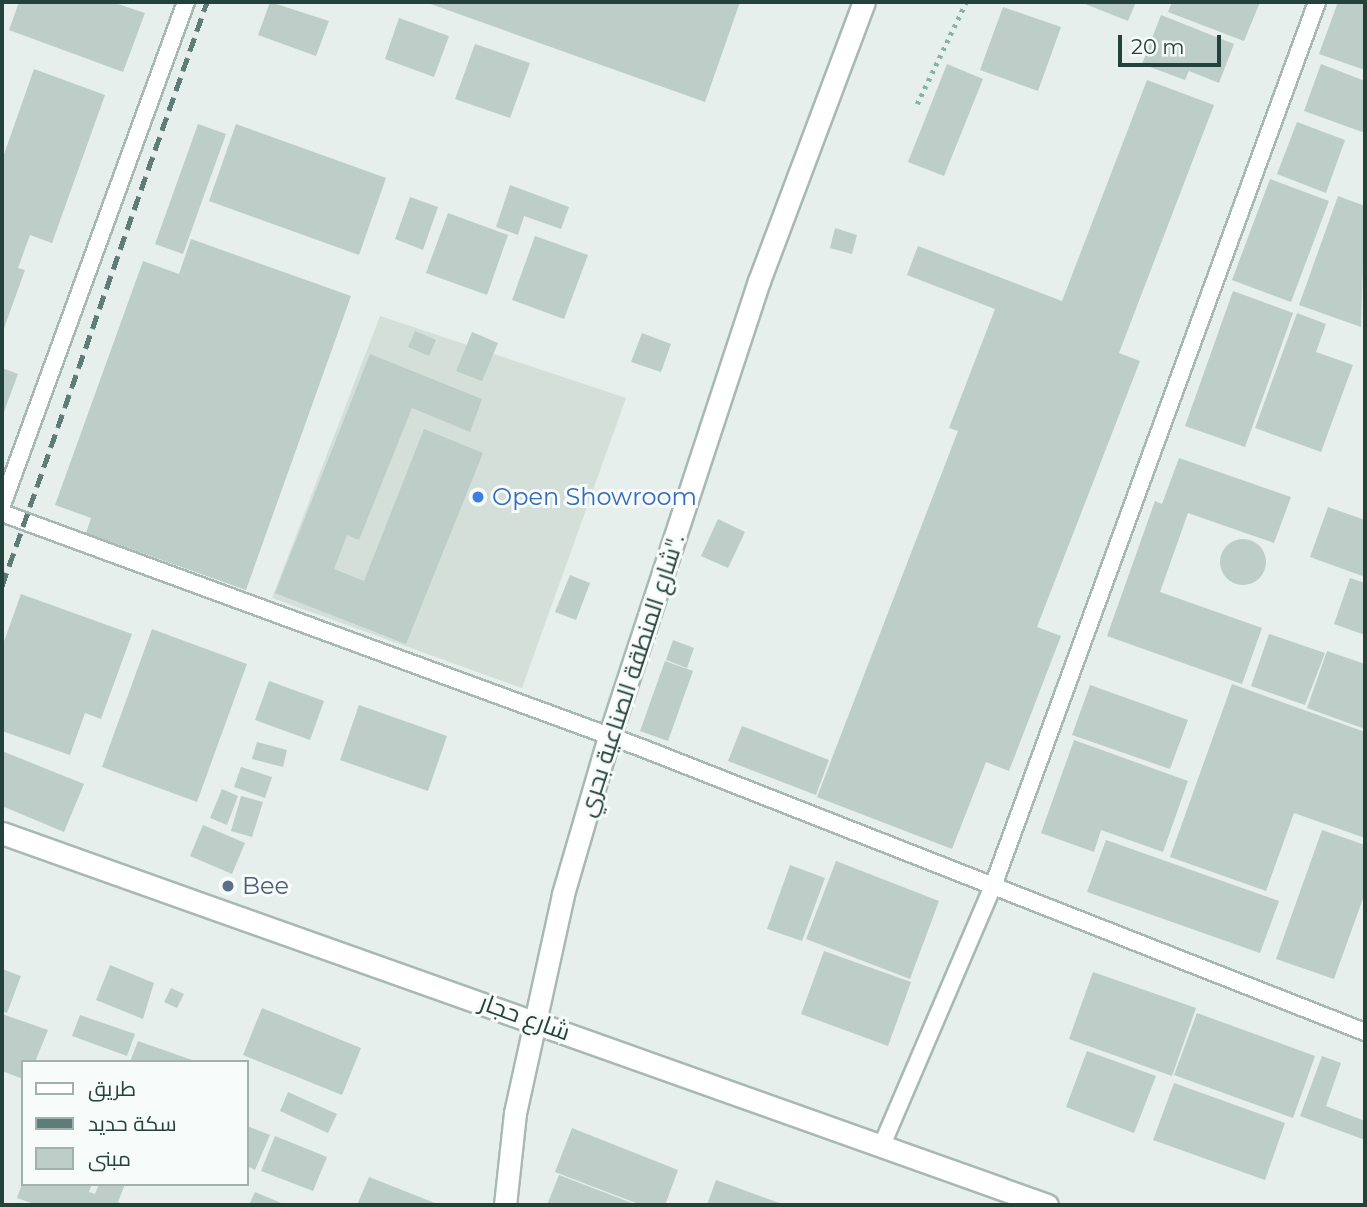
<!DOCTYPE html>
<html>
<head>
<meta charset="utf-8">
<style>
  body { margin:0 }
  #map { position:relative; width:1367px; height:1207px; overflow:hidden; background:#e6efeb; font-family:Montserrat,Cairo,sans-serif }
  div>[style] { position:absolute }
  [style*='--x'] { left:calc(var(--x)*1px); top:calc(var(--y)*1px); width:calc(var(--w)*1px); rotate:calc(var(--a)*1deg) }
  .built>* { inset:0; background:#d4dfda }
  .building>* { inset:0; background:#bdcdc7 }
  .round { border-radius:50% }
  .path>* { height:4.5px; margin-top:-2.25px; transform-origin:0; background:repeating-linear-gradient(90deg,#85b4a7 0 3.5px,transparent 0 8.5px) }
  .roads { filter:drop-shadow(2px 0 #a8b8b3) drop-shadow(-2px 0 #a8b8b3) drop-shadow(0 2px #a8b8b3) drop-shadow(0 -2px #a8b8b3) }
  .service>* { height:16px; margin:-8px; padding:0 8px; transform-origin:8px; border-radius:8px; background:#fff }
  .tertiary>* { height:21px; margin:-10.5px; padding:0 10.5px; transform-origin:10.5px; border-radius:10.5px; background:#fff }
  .rail>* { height:5px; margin-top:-2.5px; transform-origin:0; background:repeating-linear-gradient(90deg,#5e7d76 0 14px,transparent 0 21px) }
  .dots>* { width:19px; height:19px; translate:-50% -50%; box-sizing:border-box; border:4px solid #f7fbf9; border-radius:50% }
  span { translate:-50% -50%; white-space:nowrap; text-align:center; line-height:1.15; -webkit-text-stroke:6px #f7fbf9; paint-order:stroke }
  .shop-label { font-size:24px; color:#366cbe }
  .left { translate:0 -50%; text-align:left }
  .street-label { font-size:24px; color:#23423b }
  .service-label { font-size:24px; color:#4e5e75 }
  .frame { position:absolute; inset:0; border:4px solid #23423b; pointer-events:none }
  .legend { position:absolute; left:21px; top:1060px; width:228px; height:126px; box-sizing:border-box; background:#f7fbf9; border:2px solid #a2b1ad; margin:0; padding:9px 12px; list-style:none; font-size:21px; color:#23423b }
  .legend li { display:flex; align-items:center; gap:14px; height:35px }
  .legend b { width:35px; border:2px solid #a2b1ad }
  .scale { position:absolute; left:1118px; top:35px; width:103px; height:32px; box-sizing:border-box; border:4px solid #23423b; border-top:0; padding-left:9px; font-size:21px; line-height:24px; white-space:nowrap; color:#23423b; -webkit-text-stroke:5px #f7fbf9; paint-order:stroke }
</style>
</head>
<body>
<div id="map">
  <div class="built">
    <div style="clip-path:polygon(380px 316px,626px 398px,522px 688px,272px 598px)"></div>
  </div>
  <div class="building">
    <div style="clip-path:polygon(19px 2px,112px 2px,145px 13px,123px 72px,9px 30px)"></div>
    <div style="clip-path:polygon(270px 2px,329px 21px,316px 56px,258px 35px)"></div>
    <div style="clip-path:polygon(425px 2px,740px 2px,705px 102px)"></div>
    <div style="clip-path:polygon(1080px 2px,1136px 2px,1128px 21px)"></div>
    <div style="clip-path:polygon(1172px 2px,1260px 2px,1244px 41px,1168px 12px)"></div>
    <div style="clip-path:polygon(1338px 2px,1365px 2px,1365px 70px,1319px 54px)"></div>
    <div style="clip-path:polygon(1003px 7px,1061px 27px,1038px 91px,980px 70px)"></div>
    <div style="clip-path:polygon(1161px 15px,1234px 44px,1219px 83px,1189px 71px,1185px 80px,1142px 64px)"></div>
    <div style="clip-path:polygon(399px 18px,449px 36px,434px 77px,385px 59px)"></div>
    <div style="clip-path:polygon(475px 44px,530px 63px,510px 118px,455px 99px)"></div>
    <div style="clip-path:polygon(947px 64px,983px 79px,944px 176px,908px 162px)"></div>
    <div style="clip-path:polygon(1321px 64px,1365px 81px,1365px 133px,1304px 111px)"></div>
    <div style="clip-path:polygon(34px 69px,105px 95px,52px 243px,30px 235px,18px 268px,25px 270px,2px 334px,2px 160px)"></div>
    <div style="clip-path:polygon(1147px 80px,1214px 105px,1119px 353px,1140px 361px,1037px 627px,1061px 636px,1009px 771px,986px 762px,952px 849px,817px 797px,958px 431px,949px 428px,995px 309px,907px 275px,918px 246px,1062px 301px)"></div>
    <div style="clip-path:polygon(1297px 122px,1345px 140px,1326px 193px,1277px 174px)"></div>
    <div style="clip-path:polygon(198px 124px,226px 134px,183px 254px,155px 244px)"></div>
    <div style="clip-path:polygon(236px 124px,386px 178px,359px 255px,209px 201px)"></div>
    <div style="clip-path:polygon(1270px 179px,1329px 201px,1291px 302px,1232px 280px)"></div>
    <div style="clip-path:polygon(510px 185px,569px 207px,561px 229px,524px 216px,518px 235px,496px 227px)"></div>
    <div style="clip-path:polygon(1338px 196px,1365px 206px,1361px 327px,1299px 305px)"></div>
    <div style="clip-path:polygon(410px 197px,438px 207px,423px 250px,395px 239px)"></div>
    <div style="clip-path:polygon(448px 213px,508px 235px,487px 295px,426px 273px)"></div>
    <div style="clip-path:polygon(835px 228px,857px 235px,852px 254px,830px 248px)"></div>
    <div style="clip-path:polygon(535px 236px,588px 255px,564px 319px,512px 300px)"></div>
    <div style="clip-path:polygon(191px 239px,351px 296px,246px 590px,86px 533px,91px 518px,55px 505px,143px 261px,179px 274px)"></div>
    <div style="clip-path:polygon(1233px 291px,1293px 313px,1245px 447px,1185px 426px)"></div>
    <div style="clip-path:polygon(1297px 313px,1326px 324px,1316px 352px,1353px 365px,1321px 452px,1255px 428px)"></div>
    <div style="clip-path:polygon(415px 331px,436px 340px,429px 356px,408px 347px)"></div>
    <div style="clip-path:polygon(472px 332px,498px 343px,482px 381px,456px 371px)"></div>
    <div style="clip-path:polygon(642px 333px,671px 344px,661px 372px,631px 362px)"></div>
    <div style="clip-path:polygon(370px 354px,482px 399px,470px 432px,412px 408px,359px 540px,347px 535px,334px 569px,364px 581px,424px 429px,483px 453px,406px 644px,275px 593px)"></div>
    <div style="clip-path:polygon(2px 368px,18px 374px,2px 417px)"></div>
    <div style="clip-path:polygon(1179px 458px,1291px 497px,1274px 543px,1188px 513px,1160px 592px,1262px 628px,1242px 684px,1107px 636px,1155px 501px,1162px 504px)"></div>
    <div style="clip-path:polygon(1328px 507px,1365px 520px,1365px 577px,1310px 557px)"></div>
    <div style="clip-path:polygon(718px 519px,745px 532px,728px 568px,701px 556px)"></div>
    <div class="round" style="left:1220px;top:539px;width:46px;height:46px"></div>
    <div style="clip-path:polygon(570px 575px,590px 583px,576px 620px,555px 612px)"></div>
    <div style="clip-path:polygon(1350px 578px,1365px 583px,1365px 635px,1334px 624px)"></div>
    <div style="clip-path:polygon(21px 594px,132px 634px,101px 719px,85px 713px,70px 755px,2px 731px,2px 647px)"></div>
    <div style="clip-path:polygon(152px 629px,247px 664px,197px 802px,102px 767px)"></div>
    <div style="clip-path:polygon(1269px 634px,1325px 653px,1305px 705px,1251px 686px)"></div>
    <div style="clip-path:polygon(673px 640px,694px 648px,687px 668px,666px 660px)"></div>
    <div style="clip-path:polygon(1327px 651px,1365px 664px,1365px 729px,1307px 708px)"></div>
    <div style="clip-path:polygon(665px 661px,693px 671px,668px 741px,640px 731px)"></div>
    <div style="clip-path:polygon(269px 681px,324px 701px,310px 740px,255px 720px)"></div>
    <div style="clip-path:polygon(1232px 684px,1365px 732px,1365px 838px,1294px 813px,1266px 891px,1170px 857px)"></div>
    <div style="clip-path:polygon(1090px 685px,1188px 720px,1170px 769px,1072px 735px)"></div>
    <div style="clip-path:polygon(359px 705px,447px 736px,428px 791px,340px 760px)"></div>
    <div style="clip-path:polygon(742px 726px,829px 760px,816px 795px,728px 761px)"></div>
    <div style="clip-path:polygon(1074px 740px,1188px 781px,1163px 852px,1101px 830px,1094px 852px,1041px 833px)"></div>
    <div style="clip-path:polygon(257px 742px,287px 750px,283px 767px,252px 759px)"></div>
    <div style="clip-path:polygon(2px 751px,84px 784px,64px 832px,2px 806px)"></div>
    <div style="clip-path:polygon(241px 767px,272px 777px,265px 798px,234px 787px)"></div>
    <div style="clip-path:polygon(222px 789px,238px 796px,227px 825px,210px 818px)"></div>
    <div style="clip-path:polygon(241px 796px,263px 802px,252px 837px,231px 831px)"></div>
    <div style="clip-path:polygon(203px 825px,245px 843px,232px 874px,190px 856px)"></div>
    <div style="clip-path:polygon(1322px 830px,1365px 845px,1365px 893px,1334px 979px,1276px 959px)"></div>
    <div style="clip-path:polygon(1106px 840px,1279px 901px,1260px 953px,1087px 892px)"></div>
    <div style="clip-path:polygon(836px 861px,939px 901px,910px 979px,806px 939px)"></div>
    <div style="clip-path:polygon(790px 865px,825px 878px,802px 941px,767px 929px)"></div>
    <div style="clip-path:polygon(824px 951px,911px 982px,888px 1046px,801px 1014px)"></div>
    <div style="clip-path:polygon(110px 965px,154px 983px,143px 1019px,96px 1000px)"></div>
    <div style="clip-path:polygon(2px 969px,21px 976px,7px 1013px,2px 1011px)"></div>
    <div style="clip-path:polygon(1093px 972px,1196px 1008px,1172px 1076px,1069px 1039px)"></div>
    <div style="clip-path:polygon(171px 988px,184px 994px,177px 1008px,164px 1002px)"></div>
    <div style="clip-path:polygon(262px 1008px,361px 1048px,342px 1095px,243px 1055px)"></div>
    <div style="clip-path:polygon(1197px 1013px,1315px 1056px,1293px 1118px,1174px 1075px)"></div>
    <div style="clip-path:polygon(2px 1014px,48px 1030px,35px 1062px,23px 1062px,23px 1079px,2px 1071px)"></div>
    <div style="clip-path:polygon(80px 1015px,135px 1034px,127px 1056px,72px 1036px)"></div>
    <div style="clip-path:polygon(138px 1041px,195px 1061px,195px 1062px,130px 1062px)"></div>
    <div style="clip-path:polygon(1087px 1051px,1156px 1076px,1134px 1133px,1066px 1107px)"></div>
    <div style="clip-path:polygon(1322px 1056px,1341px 1063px,1326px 1106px,1365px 1121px,1365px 1140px,1300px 1116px)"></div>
    <div style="clip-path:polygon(1174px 1083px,1285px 1123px,1265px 1180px,1153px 1140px)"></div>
    <div style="clip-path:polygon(288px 1092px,337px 1114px,328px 1133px,280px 1111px)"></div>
    <div style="clip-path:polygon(247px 1126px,270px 1135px,255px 1170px,247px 1166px)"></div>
    <div style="clip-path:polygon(572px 1128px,678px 1170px,665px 1205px,641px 1205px,555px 1172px)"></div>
    <div style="clip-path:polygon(275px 1136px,327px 1157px,313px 1191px,261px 1171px)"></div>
    <div style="clip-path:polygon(559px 1175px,637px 1205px,547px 1205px)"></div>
    <div style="clip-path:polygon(369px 1177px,440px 1205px,357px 1205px)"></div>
    <div style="clip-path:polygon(716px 1180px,785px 1205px,707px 1205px)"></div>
    <div style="clip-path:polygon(22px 1184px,92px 1184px,89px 1192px,95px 1194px,99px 1184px,125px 1184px,118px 1202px,125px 1205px,37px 1205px,17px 1198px)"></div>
    <div style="clip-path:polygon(255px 1192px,286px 1205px,249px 1205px)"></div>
  </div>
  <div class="path">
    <div style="--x:917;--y:104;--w:113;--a:-64.3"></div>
  </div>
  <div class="roads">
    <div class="service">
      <div style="--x:2;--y:505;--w:536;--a:-69.91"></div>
      <div style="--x:2;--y:513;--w:682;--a:20.16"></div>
      <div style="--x:642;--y:748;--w:777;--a:21.45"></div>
      <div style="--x:882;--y:1145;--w:282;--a:-66.8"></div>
      <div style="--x:993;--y:886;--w:942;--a:-69.87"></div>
    </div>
    <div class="tertiary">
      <div style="--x:2;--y:833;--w:1109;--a:19.59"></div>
      <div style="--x:505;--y:1205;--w:93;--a:-83.8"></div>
      <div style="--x:515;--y:1113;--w:224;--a:-77.6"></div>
      <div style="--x:563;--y:894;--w:160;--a:-73.7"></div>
      <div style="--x:608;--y:740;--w:483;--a:-71.8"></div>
      <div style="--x:759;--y:281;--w:298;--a:-69.4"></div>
    </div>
  </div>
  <div class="rail">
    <div style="--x:2;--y:586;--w:619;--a:-70.66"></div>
  </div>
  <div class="dots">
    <div style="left:478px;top:497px;background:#3f7fe0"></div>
    <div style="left:228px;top:886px;background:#5c6f8a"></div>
  </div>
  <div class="shop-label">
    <span class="left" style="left:492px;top:497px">Open Showroom</span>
  </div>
  <div class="street-label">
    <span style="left:631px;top:676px;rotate:-72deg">شارع المنطقة الصناعية بحري".</span>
    <span style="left:525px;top:1017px;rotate:20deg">شارع حجار</span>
  </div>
  <div class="service-label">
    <span class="left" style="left:242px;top:886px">Bee</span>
  </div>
  <div class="frame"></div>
  <ul class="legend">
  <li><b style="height:9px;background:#fff"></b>طريق</li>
  <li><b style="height:9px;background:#5e7d76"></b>سكة حديد</li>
  <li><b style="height:19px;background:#bdcdc7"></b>مبنى</li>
  </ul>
  <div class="scale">20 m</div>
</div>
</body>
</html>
